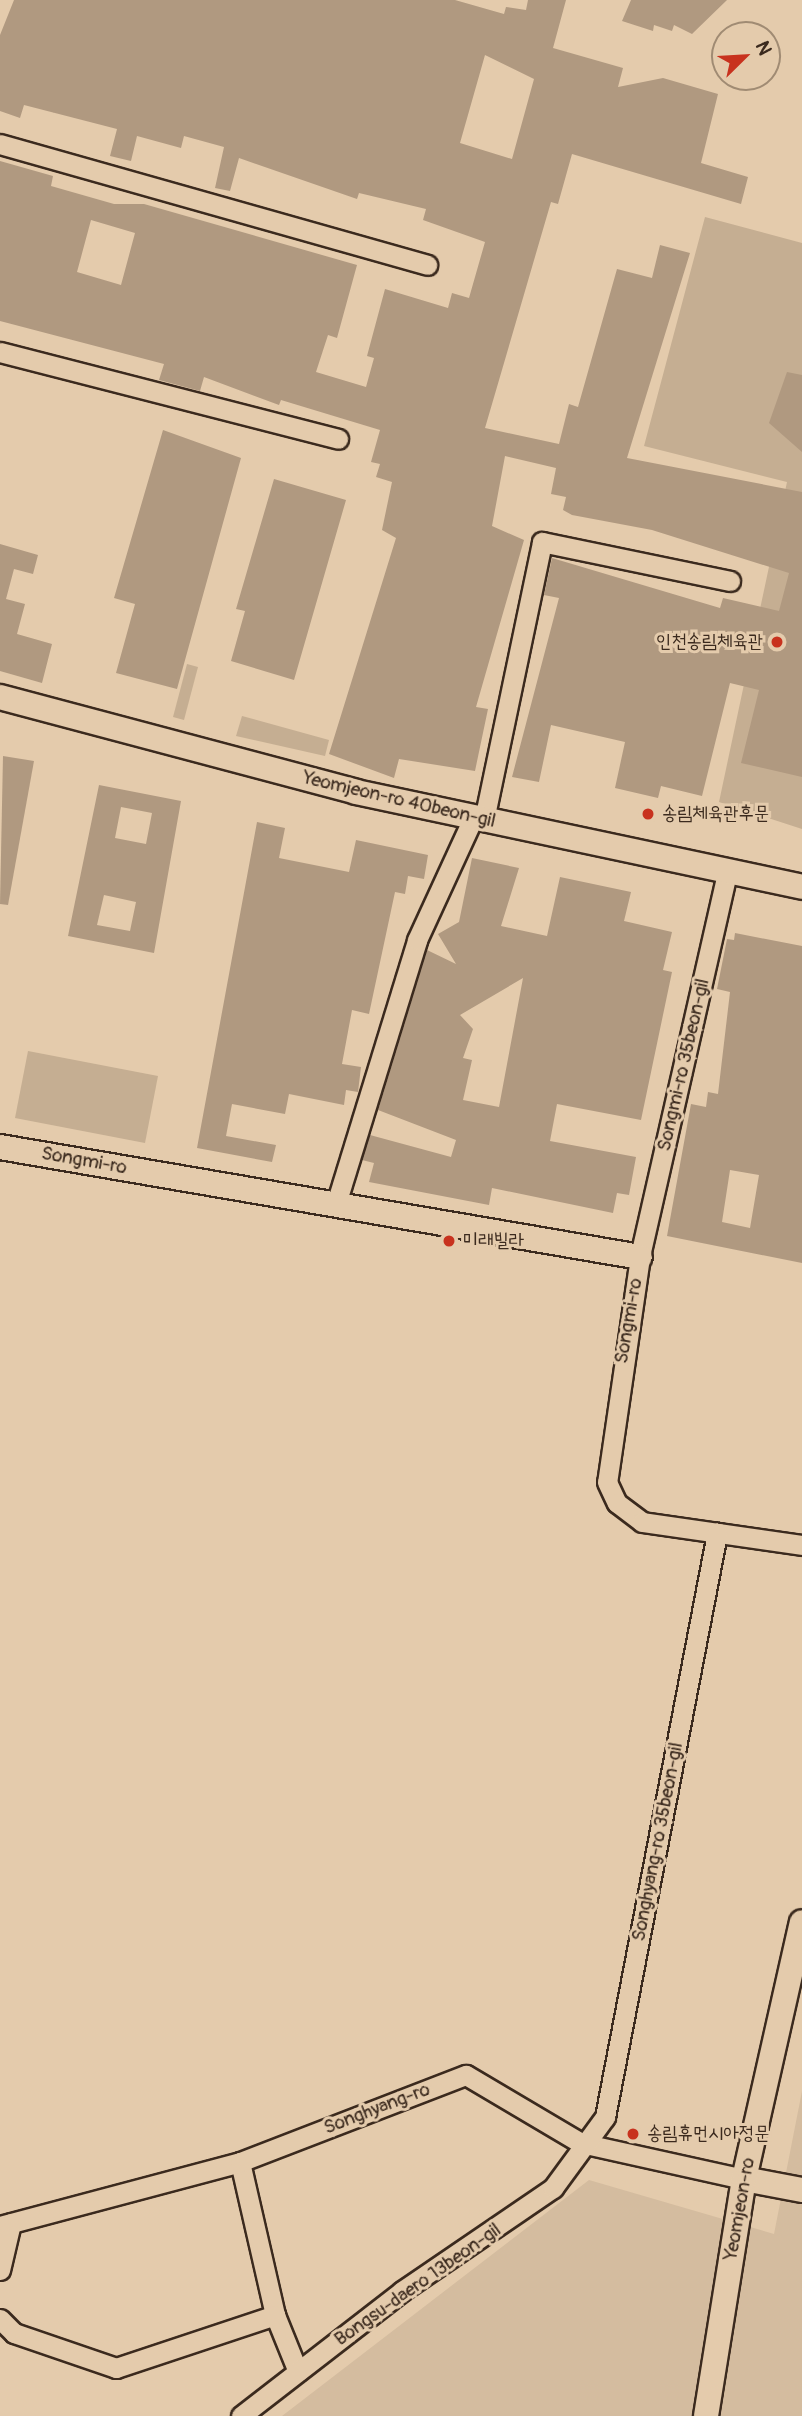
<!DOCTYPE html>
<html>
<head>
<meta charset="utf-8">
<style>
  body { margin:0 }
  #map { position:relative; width:802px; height:2416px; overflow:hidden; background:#e4cbac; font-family:Pangolin,"Poor Story",sans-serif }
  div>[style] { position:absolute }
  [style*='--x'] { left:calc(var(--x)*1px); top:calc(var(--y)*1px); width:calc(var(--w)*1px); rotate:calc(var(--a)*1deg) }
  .built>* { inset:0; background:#d4bc9f }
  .green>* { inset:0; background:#c5ae92 }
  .building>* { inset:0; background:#b09980 }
  .roads { filter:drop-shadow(2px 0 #3b2a1e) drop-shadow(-2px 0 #3b2a1e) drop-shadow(0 2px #3b2a1e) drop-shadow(0 -2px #3b2a1e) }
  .minor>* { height:19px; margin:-9.5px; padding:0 9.5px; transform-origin:9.5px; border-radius:9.5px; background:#e4cbac }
  .tertiary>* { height:24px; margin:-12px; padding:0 12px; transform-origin:12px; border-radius:12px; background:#e4cbac }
  .dots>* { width:19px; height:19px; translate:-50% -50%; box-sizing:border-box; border:4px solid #e4cbac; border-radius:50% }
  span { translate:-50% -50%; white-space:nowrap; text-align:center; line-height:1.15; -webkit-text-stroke:6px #e4cbac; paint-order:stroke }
  .poi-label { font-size:19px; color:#3b2a1e }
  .right { translate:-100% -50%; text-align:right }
  .left { translate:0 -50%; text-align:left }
  .street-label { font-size:19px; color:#3b2a1e }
  .north { position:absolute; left:711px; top:21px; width:70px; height:70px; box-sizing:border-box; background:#e4cbac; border:2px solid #a08b73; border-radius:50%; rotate:66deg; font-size:19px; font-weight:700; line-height:28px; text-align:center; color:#3b2a1e }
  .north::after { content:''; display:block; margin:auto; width:24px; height:32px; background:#c8321e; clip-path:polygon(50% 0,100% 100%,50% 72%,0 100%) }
</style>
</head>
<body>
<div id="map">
  <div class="built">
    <div style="clip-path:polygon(802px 2091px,802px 2416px,282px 2416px,589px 2180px,774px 2234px)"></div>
  </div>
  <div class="green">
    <div style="clip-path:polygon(705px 217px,802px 243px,802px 829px,719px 802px,787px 482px,644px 446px)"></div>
    <div style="clip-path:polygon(187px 664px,198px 667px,184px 720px,173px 717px)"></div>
    <div style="clip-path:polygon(242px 716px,329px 740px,325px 756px,236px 736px)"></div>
    <div style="clip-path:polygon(28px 1051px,158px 1076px,145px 1143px,15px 1118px)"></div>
  </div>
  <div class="building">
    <div style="clip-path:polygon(evenodd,14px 0,455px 0,504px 14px,506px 7px,526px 10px,528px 0,566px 0,553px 48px,623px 68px,618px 87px,663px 78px,718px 94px,701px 163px,748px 177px,741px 204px,572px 154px,558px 204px,551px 202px,485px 428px,559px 444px,569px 404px,578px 407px,617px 269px,652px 278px,660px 245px,690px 253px,627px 458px,802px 492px,802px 777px,741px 763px,759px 690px,730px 683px,702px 796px,661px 786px,658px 798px,615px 788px,625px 742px,551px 725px,539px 782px,512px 777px,559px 598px,544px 595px,552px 558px,720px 608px,723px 598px,779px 611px,789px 573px,652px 530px,572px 515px,563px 510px,566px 497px,551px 494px,556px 468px,505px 456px,492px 526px,524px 540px,476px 707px,488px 709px,475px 771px,399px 759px,394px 778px,329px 754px,396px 538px,382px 530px,392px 482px,376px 477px,380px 464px,371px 462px,380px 430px,281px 400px,279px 405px,204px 377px,200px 391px,159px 380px,164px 364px,0 321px,0 161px,53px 176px,51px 186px,114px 204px,144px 204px,357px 265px,337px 338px,328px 335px,316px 372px,366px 387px,374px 358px,367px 356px,385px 289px,448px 308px,452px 293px,469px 298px,485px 242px,423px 220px,426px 209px,359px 193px,357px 199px,239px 158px,230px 191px,215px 188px,224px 147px,184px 136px,181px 148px,137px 136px,131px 161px,110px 156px,117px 129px,24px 105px,20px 118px,0 111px,0 35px,14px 0,485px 55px,534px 79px,512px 159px,460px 143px,485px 55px,14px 0,91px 220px,135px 233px,121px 285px,77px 272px,91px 220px)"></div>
    <div style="clip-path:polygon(631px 0,727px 0,692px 34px,674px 25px,672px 31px,654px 25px,653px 31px,622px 21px)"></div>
    <div style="clip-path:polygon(787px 372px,802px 375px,802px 452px,769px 423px)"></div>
    <div style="clip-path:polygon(163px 430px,241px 458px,177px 689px,116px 673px,135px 604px,114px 598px)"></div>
    <div style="clip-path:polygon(274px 479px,346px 500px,294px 680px,231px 661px,245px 611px,236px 609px)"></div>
    <div style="clip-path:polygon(0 544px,38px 555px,33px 574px,14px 569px,6px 599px,25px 604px,17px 634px,52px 644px,42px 683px,0 671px)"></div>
    <div style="clip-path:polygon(3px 756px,34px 761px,8px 905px,0 904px)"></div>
    <div style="clip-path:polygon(evenodd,99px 785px,181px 801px,154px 953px,68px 936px,99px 785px,121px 807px,152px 813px,146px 844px,115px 838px,121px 807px,99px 785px,104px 895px,136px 902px,130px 931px,97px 925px,104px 895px)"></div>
    <div style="clip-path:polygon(257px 822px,285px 828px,279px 858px,349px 872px,356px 840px,428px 855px,424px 879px,408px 876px,405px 894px,395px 892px,369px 1014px,352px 1010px,342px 1064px,361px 1067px,358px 1092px,346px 1090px,344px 1105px,289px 1094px,285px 1114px,232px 1104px,226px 1136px,276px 1145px,272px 1162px,197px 1148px)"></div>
    <div style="clip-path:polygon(evenodd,472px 858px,519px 868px,501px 926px,547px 936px,560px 877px,631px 892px,624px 921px,672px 932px,663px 970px,672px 972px,641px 1120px,557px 1104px,550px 1141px,636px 1157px,629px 1195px,617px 1193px,613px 1213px,492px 1188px,489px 1205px,369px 1182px,374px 1163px,362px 1160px,370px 1135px,451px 1157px,456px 1140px,378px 1110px,427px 950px,456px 964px,438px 934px,459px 922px,472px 858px,523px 978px,499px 1107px,463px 1100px,472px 1060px,463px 1058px,473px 1029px,460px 1015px,523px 978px)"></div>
    <div style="clip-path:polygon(evenodd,735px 933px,802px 946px,802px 1263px,667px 1236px,691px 1104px,706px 1107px,708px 1092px,718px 1094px,730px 992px,717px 989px,727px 939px,734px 940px,735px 933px,730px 1170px,759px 1175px,750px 1228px,722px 1222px,730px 1170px)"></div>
  </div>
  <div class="roads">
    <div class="minor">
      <div style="--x:0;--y:144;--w:444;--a:15.8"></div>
      <div style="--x:0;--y:352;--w:349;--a:14.4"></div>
      <div style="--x:484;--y:820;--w:284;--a:-78.2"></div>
      <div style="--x:542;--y:542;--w:192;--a:11.7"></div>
      <div style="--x:727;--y:873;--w:394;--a:102.8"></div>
      <div style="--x:640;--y:1257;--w:227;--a:98.3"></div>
      <div style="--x:607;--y:1482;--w:23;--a:65"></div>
      <div style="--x:617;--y:1503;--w:31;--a:37"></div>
      <div style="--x:642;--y:1522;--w:162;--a:8.2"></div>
      <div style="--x:336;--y:1204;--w:276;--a:-72.9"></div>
      <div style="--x:417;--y:940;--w:134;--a:-65.3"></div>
      <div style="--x:240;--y:2162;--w:157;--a:77.1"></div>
      <div style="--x:275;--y:2315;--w:61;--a:68"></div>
      <div style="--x:0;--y:2226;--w:248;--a:-14.9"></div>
      <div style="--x:240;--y:2162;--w:242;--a:-21.1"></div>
      <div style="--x:466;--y:2075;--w:134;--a:30.6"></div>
      <div style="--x:581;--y:2143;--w:167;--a:12.5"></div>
      <div style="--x:0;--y:2270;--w:48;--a:-76.8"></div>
      <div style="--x:0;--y:2319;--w:20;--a:45"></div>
      <div style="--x:14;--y:2333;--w:108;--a:18.9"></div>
      <div style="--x:116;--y:2368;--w:168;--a:-18.4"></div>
      <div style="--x:241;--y:2416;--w:204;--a:-37.8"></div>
      <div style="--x:402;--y:2291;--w:183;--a:-34.3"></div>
      <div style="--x:553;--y:2188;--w:88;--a:-53.8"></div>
      <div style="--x:605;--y:2117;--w:595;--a:-79.14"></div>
    </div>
    <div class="tertiary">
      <div style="--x:0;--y:697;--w:368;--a:14.9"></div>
      <div style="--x:356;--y:792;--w:456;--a:12"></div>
      <div style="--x:0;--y:1147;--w:649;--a:9.75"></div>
      <div style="--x:744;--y:2179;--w:59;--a:10.7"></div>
      <div style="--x:706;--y:2416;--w:240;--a:-80.9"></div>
      <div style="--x:744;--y:2179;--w:263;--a:-77.3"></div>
    </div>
  </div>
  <div class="dots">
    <div style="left:777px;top:642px;background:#c8321e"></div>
    <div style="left:648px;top:814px;background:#c8321e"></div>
    <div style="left:449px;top:1241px;background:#c8321e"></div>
    <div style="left:633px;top:2134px;background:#c8321e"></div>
  </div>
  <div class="poi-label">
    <span class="right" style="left:763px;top:642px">인천송림체육관</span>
    <span class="left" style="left:662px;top:814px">송림체육관후문</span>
    <span class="left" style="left:463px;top:1241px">미래빌라</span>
    <span class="left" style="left:647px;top:2134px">송림휴먼시아정문</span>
  </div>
  <div class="street-label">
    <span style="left:399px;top:800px;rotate:13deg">Yeomjeon-ro 40beon-gil</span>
    <span style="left:684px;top:1065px;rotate:-77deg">Songmi-ro 35beon-gil</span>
    <span style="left:84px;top:1161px;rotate:10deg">Songmi-ro</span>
    <span style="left:629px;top:1321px;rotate:-80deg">Songmi-ro</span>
    <span style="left:658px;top:1842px;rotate:-79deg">Songhyang-ro 35beon-gil</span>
    <span style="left:377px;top:2109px;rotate:-21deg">Songhyang-ro</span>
    <span style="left:740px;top:2209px;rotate:-80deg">Yeomjeon-ro</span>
    <span style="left:418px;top:2285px;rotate:-35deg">Bongsu-daero 13beon-gil</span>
  </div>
  <div class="north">N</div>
</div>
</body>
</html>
